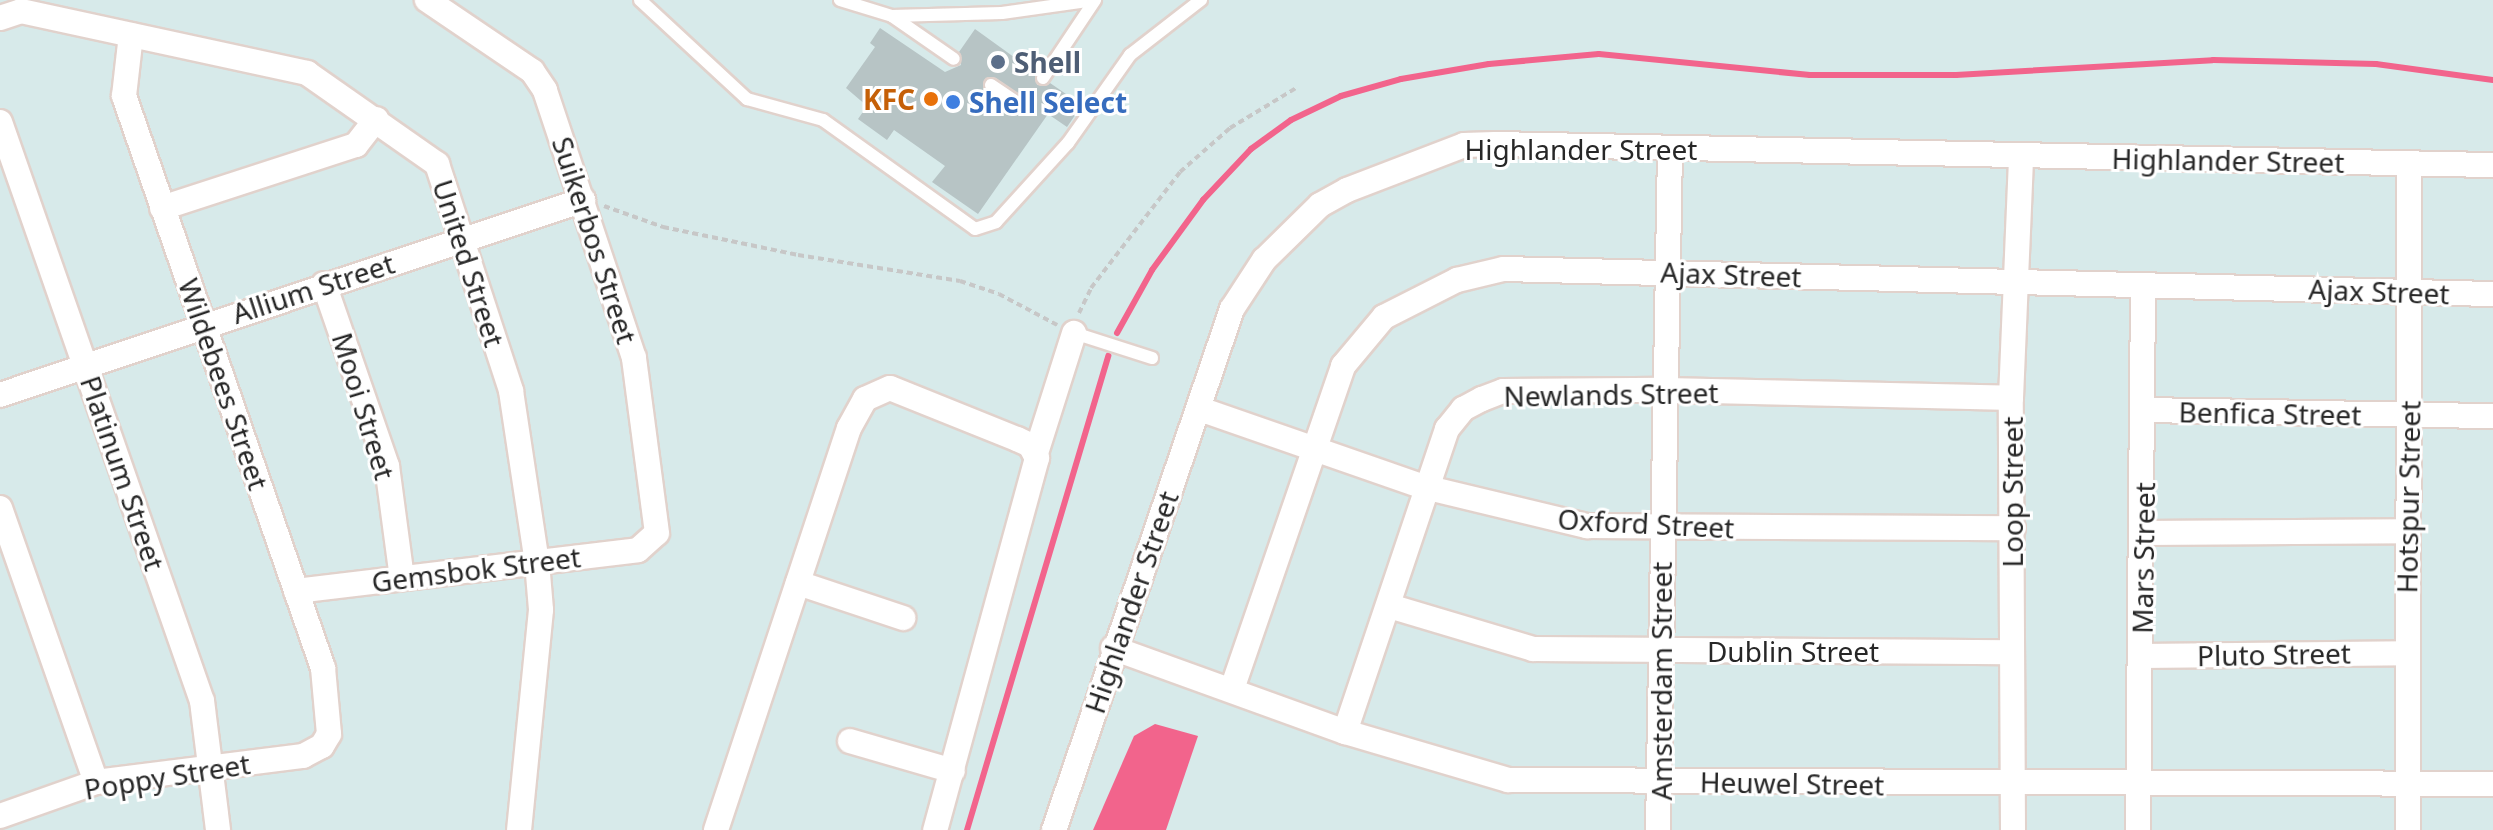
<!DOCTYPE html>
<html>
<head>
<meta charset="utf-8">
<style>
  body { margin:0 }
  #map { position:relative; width:2493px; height:830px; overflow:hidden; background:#d7eaea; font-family:"Noto Sans",sans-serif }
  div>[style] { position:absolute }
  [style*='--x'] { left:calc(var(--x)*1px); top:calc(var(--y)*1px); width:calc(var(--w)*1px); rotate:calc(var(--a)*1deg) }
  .water>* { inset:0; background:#f2648c }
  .stream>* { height:6px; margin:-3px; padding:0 3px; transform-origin:3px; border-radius:3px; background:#f2648c }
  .building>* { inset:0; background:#b7c4c5 }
  .path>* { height:4px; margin-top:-2px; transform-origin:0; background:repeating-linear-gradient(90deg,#c7c7c7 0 6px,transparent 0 10px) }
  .roads { filter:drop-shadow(2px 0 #e1d2cc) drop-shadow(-2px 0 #e1d2cc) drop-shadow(0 2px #e1d2cc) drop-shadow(0 -2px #e1d2cc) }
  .lane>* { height:12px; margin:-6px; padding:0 6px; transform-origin:6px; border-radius:6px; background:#fff }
  .street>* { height:24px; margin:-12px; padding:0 12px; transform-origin:12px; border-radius:12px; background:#fff }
  .dots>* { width:22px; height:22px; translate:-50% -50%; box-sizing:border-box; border:4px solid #fff; border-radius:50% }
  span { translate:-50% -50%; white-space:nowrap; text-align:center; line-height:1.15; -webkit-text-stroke:6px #fff; paint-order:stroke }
  .service-label { font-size:28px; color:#4e5e75; font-weight:700 }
  .left { translate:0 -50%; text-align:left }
  .food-label { font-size:28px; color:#c56008; font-weight:700 }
  .right { translate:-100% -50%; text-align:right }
  .shop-label { font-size:28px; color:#366cbe; font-weight:700 }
  .street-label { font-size:28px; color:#272727 }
</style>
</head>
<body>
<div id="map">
  <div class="water">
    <div style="clip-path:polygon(1155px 724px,1198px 736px,1166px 830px,1093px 830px,1134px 736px)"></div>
  </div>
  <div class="stream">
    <div style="--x:1117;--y:333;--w:72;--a:-60.9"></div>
    <div style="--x:1152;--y:270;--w:87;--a:-53.9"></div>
    <div style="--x:1203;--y:200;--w:70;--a:-46.7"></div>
    <div style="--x:1251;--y:149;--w:49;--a:-35.9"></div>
    <div style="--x:1291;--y:120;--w:55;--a:-25.6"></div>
    <div style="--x:1341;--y:96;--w:62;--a:-15.8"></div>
    <div style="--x:1401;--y:79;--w:89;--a:-9.7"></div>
    <div style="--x:1489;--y:64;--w:110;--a:-5.2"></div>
    <div style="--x:1599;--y:54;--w:212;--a:5.7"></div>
    <div style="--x:1810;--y:75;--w:146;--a:0"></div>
    <div style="--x:1956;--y:75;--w:257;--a:-3.3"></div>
    <div style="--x:2213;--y:60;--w:163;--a:1.4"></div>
    <div style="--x:2376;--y:64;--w:118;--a:7.8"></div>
    <div style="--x:967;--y:830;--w:495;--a:-73.4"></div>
  </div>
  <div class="building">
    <div style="clip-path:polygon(evenodd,880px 28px,945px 72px,961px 65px,959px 52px,975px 29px,1036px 73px,1037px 85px,1050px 83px,1082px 105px,1067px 127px,1048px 114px,978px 214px,932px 182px,945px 166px,894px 130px,887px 140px,858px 119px,867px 106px,846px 88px,875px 47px,870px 43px,880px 28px,988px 77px,1020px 94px,1034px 93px,1036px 105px,1014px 111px,983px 90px,988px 77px)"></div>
  </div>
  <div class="path">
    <div style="--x:604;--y:206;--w:63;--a:19.6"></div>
    <div style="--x:663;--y:227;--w:138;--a:11.7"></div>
    <div style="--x:798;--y:255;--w:164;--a:9.1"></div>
    <div style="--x:960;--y:281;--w:41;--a:18.4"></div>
    <div style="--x:999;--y:294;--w:66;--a:28.1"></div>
    <div style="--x:1079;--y:313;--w:28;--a:-64"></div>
    <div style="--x:1091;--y:288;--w:146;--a:-52.5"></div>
    <div style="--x:1180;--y:172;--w:67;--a:-41.3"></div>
    <div style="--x:1230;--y:128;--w:77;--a:-31.2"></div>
  </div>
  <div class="roads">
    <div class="lane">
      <div style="--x:640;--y:0;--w:146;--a:42.8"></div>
      <div style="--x:747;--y:99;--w:79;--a:15.4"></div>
      <div style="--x:823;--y:120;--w:187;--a:35.6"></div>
      <div style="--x:975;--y:229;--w:22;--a:-18"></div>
      <div style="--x:996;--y:222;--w:107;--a:-47.7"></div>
      <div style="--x:1068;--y:143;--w:108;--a:-54.8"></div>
      <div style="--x:1130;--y:55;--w:90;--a:-37.8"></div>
      <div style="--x:840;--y:0;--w:54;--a:17.1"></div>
      <div style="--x:892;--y:16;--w:110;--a:-1.6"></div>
      <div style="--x:1002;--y:13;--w:93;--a:-8"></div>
      <div style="--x:892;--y:16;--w:75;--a:34.7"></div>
      <div style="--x:1043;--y:78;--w:94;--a:-56.3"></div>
      <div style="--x:991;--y:85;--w:34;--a:34"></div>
      <div style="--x:1019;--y:104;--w:11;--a:-22"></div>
      <div style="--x:1074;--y:333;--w:82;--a:17.8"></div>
    </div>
    <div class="street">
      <div style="--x:0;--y:18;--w:22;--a:-18"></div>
      <div style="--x:21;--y:11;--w:293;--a:12.2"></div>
      <div style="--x:307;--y:73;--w:159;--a:35"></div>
      <div style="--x:437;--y:164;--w:239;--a:71.9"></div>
      <div style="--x:511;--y:391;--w:173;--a:81.4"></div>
      <div style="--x:537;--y:562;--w:48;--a:85.2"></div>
      <div style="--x:541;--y:610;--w:221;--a:95.7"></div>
      <div style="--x:0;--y:122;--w:613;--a:70.77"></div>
      <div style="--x:202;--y:701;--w:130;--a:82.9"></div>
      <div style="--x:162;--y:208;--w:204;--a:-18"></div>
      <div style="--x:356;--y:145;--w:33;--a:-52"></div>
      <div style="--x:324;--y:284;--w:193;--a:70.9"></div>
      <div style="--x:387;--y:466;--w:113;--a:82.4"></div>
      <div style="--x:0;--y:395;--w:615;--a:-18.49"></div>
      <div style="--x:1200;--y:409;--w:237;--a:19.2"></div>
      <div style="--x:1424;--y:487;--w:168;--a:13.5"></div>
      <div style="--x:1587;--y:526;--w:426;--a:0.3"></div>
      <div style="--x:2143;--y:410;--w:350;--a:1"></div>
      <div style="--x:1036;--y:453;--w:126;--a:-72.4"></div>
      <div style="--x:0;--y:508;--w:290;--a:70.7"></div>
      <div style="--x:2144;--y:533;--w:263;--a:-0.4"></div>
      <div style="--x:798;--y:583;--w:111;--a:18.4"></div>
      <div style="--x:296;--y:591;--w:344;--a:-6.8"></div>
      <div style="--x:638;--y:550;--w:25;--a:-42"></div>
      <div style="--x:657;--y:533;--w:177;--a:-97.5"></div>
      <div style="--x:634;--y:358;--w:282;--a:-108.4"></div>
      <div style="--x:545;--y:90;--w:23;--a:-124"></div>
      <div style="--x:532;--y:71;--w:127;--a:-145.9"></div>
      <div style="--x:1389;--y:606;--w:150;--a:16.6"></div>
      <div style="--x:1533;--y:649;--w:478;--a:0.4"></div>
      <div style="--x:1113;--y:648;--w:247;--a:19.9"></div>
      <div style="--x:1345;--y:732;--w:170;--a:16.4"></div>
      <div style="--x:1508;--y:780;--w:985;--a:0.23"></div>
      <div style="--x:2141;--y:656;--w:266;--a:-0.6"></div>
      <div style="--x:1232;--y:689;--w:342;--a:-71"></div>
      <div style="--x:1343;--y:366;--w:64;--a:-50.1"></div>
      <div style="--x:1384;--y:317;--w:82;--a:-26.9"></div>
      <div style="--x:1457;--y:280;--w:47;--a:-13.4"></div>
      <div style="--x:1503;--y:269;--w:990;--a:1.45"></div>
      <div style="--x:1345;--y:732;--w:320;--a:-71.4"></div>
      <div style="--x:1447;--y:429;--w:26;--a:-51"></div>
      <div style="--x:1463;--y:409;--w:21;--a:-28"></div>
      <div style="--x:1482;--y:399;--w:22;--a:-21"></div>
      <div style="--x:1503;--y:391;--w:163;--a:-0.4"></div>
      <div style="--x:1666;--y:390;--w:345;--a:1.3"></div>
      <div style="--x:850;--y:741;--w:107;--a:16.2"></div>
      <div style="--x:0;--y:816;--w:102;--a:-19.5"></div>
      <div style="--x:96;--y:782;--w:209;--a:-7.2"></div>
      <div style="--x:303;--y:756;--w:21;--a:-28"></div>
      <div style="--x:322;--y:746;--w:14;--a:-60"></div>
      <div style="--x:329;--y:734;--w:66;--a:-95.2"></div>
      <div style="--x:323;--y:668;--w:606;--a:-109.18"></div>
      <div style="--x:124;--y:96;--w:61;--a:-83.5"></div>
      <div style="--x:716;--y:830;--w:423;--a:-71.7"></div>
      <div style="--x:849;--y:428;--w:33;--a:-61"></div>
      <div style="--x:865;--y:399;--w:27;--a:-24"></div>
      <div style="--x:890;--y:388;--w:137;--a:21.9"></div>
      <div style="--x:1017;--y:439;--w:14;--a:25"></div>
      <div style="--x:1030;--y:445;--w:15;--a:62"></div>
      <div style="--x:1037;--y:458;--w:386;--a:105.3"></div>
      <div style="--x:1054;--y:830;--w:551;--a:-71.14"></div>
      <div style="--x:1232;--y:309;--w:59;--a:-56.9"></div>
      <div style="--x:1264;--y:260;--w:78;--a:-44.5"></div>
      <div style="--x:1320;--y:205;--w:31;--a:-29"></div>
      <div style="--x:1347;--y:190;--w:125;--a:-21"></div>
      <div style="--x:1464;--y:145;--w:31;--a:-2"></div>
      <div style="--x:1495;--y:144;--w:998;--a:1.21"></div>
      <div style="--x:1658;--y:830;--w:682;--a:-88.99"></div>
      <div style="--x:2013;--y:830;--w:432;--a:-90.3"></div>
      <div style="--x:2011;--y:398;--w:243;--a:-87.6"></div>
      <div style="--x:2138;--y:830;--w:545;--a:-89.47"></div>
      <div style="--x:2408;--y:830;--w:667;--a:-89.91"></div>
    </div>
  </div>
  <div class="dots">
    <div style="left:998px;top:62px;background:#5c6f8a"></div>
    <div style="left:931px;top:99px;background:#e8710a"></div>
    <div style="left:953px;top:102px;background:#3f7fe0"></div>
  </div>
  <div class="service-label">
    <span class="left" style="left:1014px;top:62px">Shell</span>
  </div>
  <div class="food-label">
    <span class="right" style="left:915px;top:99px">KFC</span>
  </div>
  <div class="shop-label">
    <span class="left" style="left:969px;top:102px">Shell Select</span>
  </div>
  <div class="street-label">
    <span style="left:1581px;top:149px">Highlander Street</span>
    <span style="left:2228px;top:160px;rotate:1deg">Highlander Street</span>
    <span style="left:595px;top:240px;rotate:72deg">Suikerbos Street</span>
    <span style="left:469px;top:263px;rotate:72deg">United Street</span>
    <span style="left:1731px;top:274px;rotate:2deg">Ajax Street</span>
    <span style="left:313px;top:288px;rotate:-18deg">Allium Street</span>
    <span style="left:2379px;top:291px;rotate:2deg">Ajax Street</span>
    <span style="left:224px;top:384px;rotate:71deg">Wildebees Street</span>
    <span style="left:1611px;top:394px;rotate:-1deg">Newlands Street</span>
    <span style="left:364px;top:406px;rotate:73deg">Mooi Street</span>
    <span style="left:2270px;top:413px;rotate:1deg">Benfica Street</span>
    <span style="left:123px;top:473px;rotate:71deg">Platinum Street</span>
    <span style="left:2012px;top:492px;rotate:-90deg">Loop Street</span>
    <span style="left:2408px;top:497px;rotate:-89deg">Hotspur Street</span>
    <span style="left:1646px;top:523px;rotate:3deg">Oxford Street</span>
    <span style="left:2143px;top:558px;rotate:-89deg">Mars Street</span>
    <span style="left:476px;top:569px;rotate:-7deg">Gemsbok Street</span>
    <span style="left:1131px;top:602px;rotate:-71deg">Highlander Street</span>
    <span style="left:1793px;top:651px">Dublin Street</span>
    <span style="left:2274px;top:654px;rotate:-1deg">Pluto Street</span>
    <span style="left:1661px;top:681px;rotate:-90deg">Amsterdam Street</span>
    <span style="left:167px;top:776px;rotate:-9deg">Poppy Street</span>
    <span style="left:1792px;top:783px;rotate:1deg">Heuwel Street</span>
  </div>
</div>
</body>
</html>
